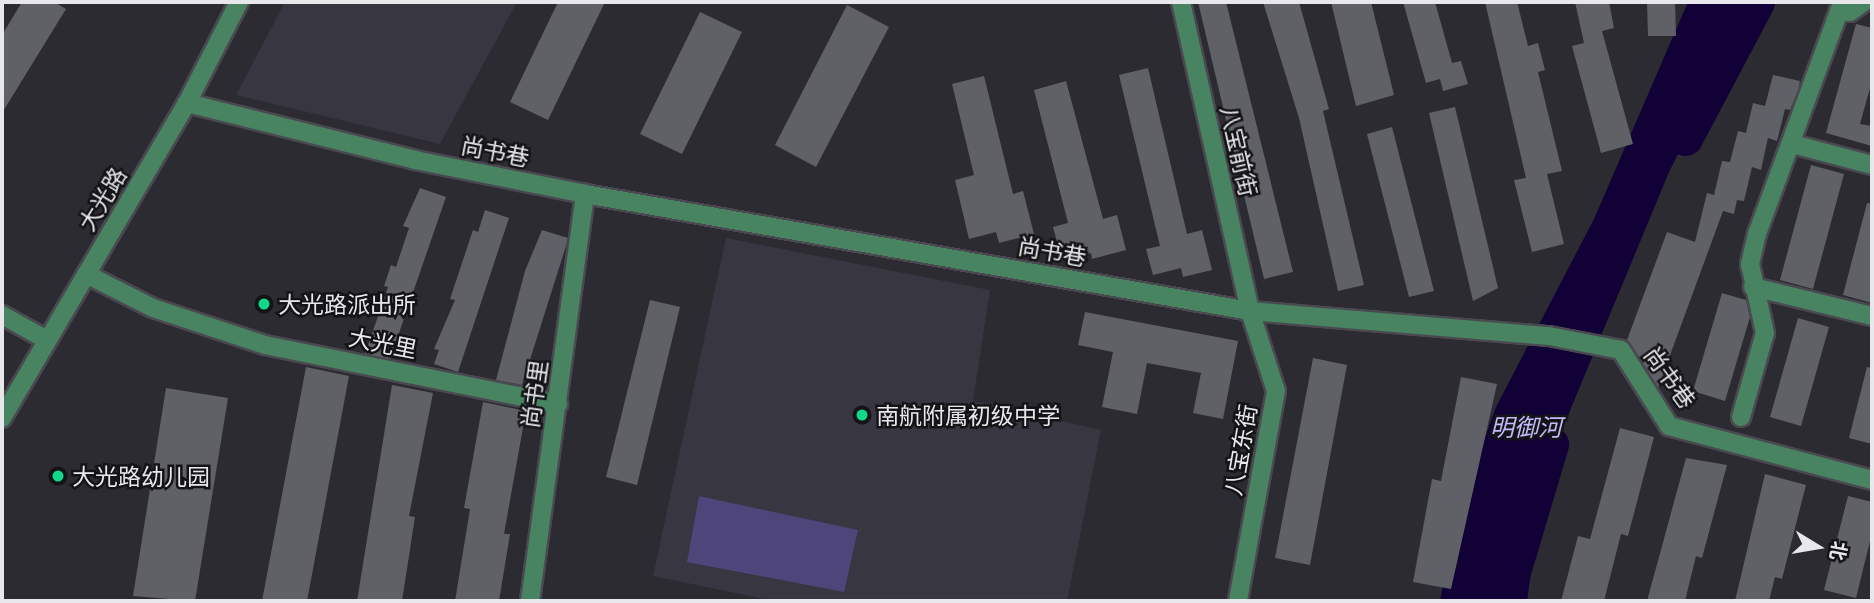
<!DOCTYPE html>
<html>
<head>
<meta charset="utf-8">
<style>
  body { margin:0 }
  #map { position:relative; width:1874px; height:603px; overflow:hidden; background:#2c2b32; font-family:Lato,"Noto Sans SC",sans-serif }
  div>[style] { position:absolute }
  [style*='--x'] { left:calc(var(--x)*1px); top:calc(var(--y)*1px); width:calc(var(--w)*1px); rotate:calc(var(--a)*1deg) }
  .built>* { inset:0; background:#373641 }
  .green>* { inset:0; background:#4e467b }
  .water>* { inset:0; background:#120136 }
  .river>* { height:35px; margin:-17.5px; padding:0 17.5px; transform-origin:17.5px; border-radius:17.5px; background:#120136 }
  .building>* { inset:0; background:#606067 }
  .roads { filter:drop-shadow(2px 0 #4a4950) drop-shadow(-2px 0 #4a4950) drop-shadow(0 2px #4a4950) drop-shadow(0 -2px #4a4950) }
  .minor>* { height:18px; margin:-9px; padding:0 9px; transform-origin:9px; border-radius:9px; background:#488362 }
  .dots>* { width:19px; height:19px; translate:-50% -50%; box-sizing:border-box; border:4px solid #141417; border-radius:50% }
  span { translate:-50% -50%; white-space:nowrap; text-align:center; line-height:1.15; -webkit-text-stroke:5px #141417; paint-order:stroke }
  .street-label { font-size:23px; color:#e8e8ec }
  .poi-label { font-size:23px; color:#e8e8ec }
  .left { translate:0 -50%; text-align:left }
  .water-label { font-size:24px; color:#c1bafb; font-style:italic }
  .frame { position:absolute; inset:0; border:4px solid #e8e8ec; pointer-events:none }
  .north { position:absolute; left:1783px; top:512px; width:70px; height:70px; -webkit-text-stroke:5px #141417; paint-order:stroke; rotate:101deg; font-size:19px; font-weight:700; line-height:28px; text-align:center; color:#e8e8ec }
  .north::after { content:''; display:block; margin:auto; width:24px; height:32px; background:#e8e8ec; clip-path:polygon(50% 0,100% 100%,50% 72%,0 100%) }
</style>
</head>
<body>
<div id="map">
  <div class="built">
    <div style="clip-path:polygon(285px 2px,517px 2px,440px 144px,236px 95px)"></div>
    <div style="clip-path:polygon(726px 238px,990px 290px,973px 401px,1101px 430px,1067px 601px,774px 601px,653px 576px)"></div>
  </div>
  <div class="green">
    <div style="clip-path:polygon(699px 496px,858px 530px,844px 592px,687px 562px)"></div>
  </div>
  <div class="water">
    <div style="clip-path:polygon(1688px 2px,1755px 2px,1669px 172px,1515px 543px,1499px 601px,1440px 601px,1453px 527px,1496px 407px,1594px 219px)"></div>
  </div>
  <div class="river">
    <div style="--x:1685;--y:138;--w:154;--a:-62.1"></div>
    <div style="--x:1509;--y:601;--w:26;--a:-83"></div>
    <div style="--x:1512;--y:575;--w:137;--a:-73.4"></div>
  </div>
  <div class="building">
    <div style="clip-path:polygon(22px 2px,54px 2px,66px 9px,2px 113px,2px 35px)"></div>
    <div style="clip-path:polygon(558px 2px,605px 2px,548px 120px,510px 102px)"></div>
    <div style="clip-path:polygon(1198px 2px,1226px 2px,1293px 272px,1264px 279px)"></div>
    <div style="clip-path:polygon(1263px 2px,1299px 2px,1329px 109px,1323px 111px,1364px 285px,1338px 291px,1299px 118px)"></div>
    <div style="clip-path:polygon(1331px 2px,1371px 2px,1394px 95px,1356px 106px)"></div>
    <div style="clip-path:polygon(1403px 2px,1435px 2px,1452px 63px,1461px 61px,1468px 84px,1443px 91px,1440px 79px,1426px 83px)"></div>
    <div style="clip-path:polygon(1485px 2px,1517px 2px,1528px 46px,1538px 43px,1545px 70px,1538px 72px,1562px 171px,1547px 174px,1564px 244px,1532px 252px,1514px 180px,1526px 178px)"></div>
    <div style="clip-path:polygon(1575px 2px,1609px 2px,1614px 28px,1602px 31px,1633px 144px,1601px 153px,1572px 46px,1584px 43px)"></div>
    <div style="clip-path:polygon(1647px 2px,1675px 2px,1676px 36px,1648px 36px)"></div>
    <div style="clip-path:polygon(847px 5px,889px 27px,816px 167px,775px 145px)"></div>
    <div style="clip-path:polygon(700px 12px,742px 32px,682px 154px,640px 134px)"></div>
    <div style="clip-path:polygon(1856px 24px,1872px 28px,1872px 81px,1860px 124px,1872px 126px,1872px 146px,1826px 133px)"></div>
    <div style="clip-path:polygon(1148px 68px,1187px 234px,1202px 230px,1212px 270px,1183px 277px,1181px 268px,1153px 275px,1146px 249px,1160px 246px,1119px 75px)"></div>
    <div style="clip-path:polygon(1773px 75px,1800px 81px,1798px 91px,1790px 110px,1785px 109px,1777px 141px,1768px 138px,1761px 170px,1752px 167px,1744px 201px,1737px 200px,1734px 214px,1723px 211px,1658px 388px,1627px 340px,1667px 232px,1695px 242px,1707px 193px,1714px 195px,1722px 161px,1730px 162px,1738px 131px,1746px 133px,1753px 103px,1765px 106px)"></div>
    <div style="clip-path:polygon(984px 76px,1013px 194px,1023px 191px,1034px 234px,999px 243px,996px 232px,969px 239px,955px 180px,974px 175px,952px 84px)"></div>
    <div style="clip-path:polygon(1066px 81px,1103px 219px,1117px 215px,1126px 250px,1092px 259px,1091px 253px,1062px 261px,1053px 227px,1068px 223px,1034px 90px)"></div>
    <div style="clip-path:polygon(1455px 107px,1498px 288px,1473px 301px,1429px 113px)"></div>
    <div style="clip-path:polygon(1392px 127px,1434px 291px,1409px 297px,1367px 134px)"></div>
    <div style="clip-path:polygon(1811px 165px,1844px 174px,1813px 289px,1780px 280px)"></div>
    <div style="clip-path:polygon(420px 188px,446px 197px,390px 359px,365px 354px,388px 287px,384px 286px,391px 265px,396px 267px,409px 228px,403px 226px)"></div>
    <div style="clip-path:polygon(1867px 203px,1872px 204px,1872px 303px,1843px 295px)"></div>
    <div style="clip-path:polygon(485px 210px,509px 218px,458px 372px,434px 364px,439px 350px,434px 349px,455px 300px,450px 299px,473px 230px,478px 232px)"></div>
    <div style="clip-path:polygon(542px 230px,568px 238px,566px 246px,522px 385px,496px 380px,525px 271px)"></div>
    <div style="clip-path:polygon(1722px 293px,1746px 300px,1750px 317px,1725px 401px,1693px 391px)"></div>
    <div style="clip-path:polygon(650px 300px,680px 307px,637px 485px,606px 477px)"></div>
    <div style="clip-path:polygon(1085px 312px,1238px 341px,1223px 419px,1193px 413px,1201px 373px,1147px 363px,1137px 414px,1102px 407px,1113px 352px,1078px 345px)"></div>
    <div style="clip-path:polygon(1798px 318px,1829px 327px,1801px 426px,1770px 417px)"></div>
    <div style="clip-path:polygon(1313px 358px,1347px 365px,1310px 565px,1275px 558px)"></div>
    <div style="clip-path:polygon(306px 367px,349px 376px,307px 601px,262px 601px)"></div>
    <div style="clip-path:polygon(1867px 367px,1872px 368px,1872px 444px,1849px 438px)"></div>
    <div style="clip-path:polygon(1461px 377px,1497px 384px,1451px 589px,1413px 582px,1432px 479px,1441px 481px)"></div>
    <div style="clip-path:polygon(392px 385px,433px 393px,409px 516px,415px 517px,402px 601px,357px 601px)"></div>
    <div style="clip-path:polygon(166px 388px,228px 398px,195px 601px,133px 596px)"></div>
    <div style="clip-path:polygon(483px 402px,526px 411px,504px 534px,510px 534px,499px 601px,455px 601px,470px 509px,464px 508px)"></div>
    <div style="clip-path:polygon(1620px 428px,1654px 437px,1628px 536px,1621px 534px,1604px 601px,1561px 601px,1578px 536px,1590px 539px)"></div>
    <div style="clip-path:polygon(1686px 458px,1727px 465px,1702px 558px,1696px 556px,1685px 601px,1647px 601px)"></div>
    <div style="clip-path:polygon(1765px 474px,1806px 485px,1782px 579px,1775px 577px,1769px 601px,1735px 601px)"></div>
    <div style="clip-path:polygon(1848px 496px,1872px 502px,1872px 533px,1856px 598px,1824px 590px)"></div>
  </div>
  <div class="roads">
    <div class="minor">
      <div style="--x:1181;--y:2;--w:317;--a:77.4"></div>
      <div style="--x:1250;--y:311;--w:84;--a:72"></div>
      <div style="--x:1276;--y:391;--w:213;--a:100.3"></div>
      <div style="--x:187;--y:103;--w:235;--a:14"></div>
      <div style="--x:415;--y:160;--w:173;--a:11.3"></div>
      <div style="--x:585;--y:194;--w:675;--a:9.98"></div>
      <div style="--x:1250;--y:311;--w:300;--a:4.8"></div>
      <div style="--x:1549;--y:336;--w:73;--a:11"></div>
      <div style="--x:1621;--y:350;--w:90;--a:57.7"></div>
      <div style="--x:1669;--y:426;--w:210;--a:14.9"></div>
      <div style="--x:1793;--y:144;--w:82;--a:14.9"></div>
      <div style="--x:86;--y:274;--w:75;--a:26.9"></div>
      <div style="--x:153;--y:308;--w:118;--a:18.3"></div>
      <div style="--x:265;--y:345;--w:299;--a:11.4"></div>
      <div style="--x:1753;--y:287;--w:122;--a:13.7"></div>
      <div style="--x:2;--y:315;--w:51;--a:29.1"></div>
      <div style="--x:1741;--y:417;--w:87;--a:-74.1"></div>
      <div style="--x:1765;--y:333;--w:71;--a:-102.3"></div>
      <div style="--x:1750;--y:264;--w:31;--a:-77"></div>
      <div style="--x:1757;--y:234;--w:238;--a:-69.8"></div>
      <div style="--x:1839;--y:11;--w:11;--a:5"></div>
      <div style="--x:1850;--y:12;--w:17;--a:-36"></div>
      <div style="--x:2;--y:418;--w:365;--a:-59.6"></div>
      <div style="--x:187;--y:103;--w:114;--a:-62.8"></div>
      <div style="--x:530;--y:601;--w:411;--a:-82.3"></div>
    </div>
  </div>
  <div class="dots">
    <div style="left:264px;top:304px;background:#10d98a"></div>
    <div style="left:862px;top:415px;background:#10d98a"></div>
    <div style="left:58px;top:476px;background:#10d98a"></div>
  </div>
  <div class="street-label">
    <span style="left:495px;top:151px;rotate:11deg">尚书巷</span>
    <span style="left:1239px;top:151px;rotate:77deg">八宝前街</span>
    <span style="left:102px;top:199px;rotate:-59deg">大光路</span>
    <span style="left:1052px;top:251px;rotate:10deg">尚书巷</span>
    <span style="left:383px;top:343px;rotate:11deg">大光里</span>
    <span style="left:1670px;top:377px;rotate:54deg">尚书巷</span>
    <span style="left:534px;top:394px;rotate:-82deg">尚书里</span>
    <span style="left:1240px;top:450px;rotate:-80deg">八宝东街</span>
  </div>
  <div class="poi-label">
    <span class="left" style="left:278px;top:304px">大光路派出所</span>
    <span class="left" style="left:876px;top:415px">南航附属初级中学</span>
    <span class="left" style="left:72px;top:476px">大光路幼儿园</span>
  </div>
  <div class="water-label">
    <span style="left:1526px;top:427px">明御河</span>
  </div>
  <div class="frame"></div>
  <div class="north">北</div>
</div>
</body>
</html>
